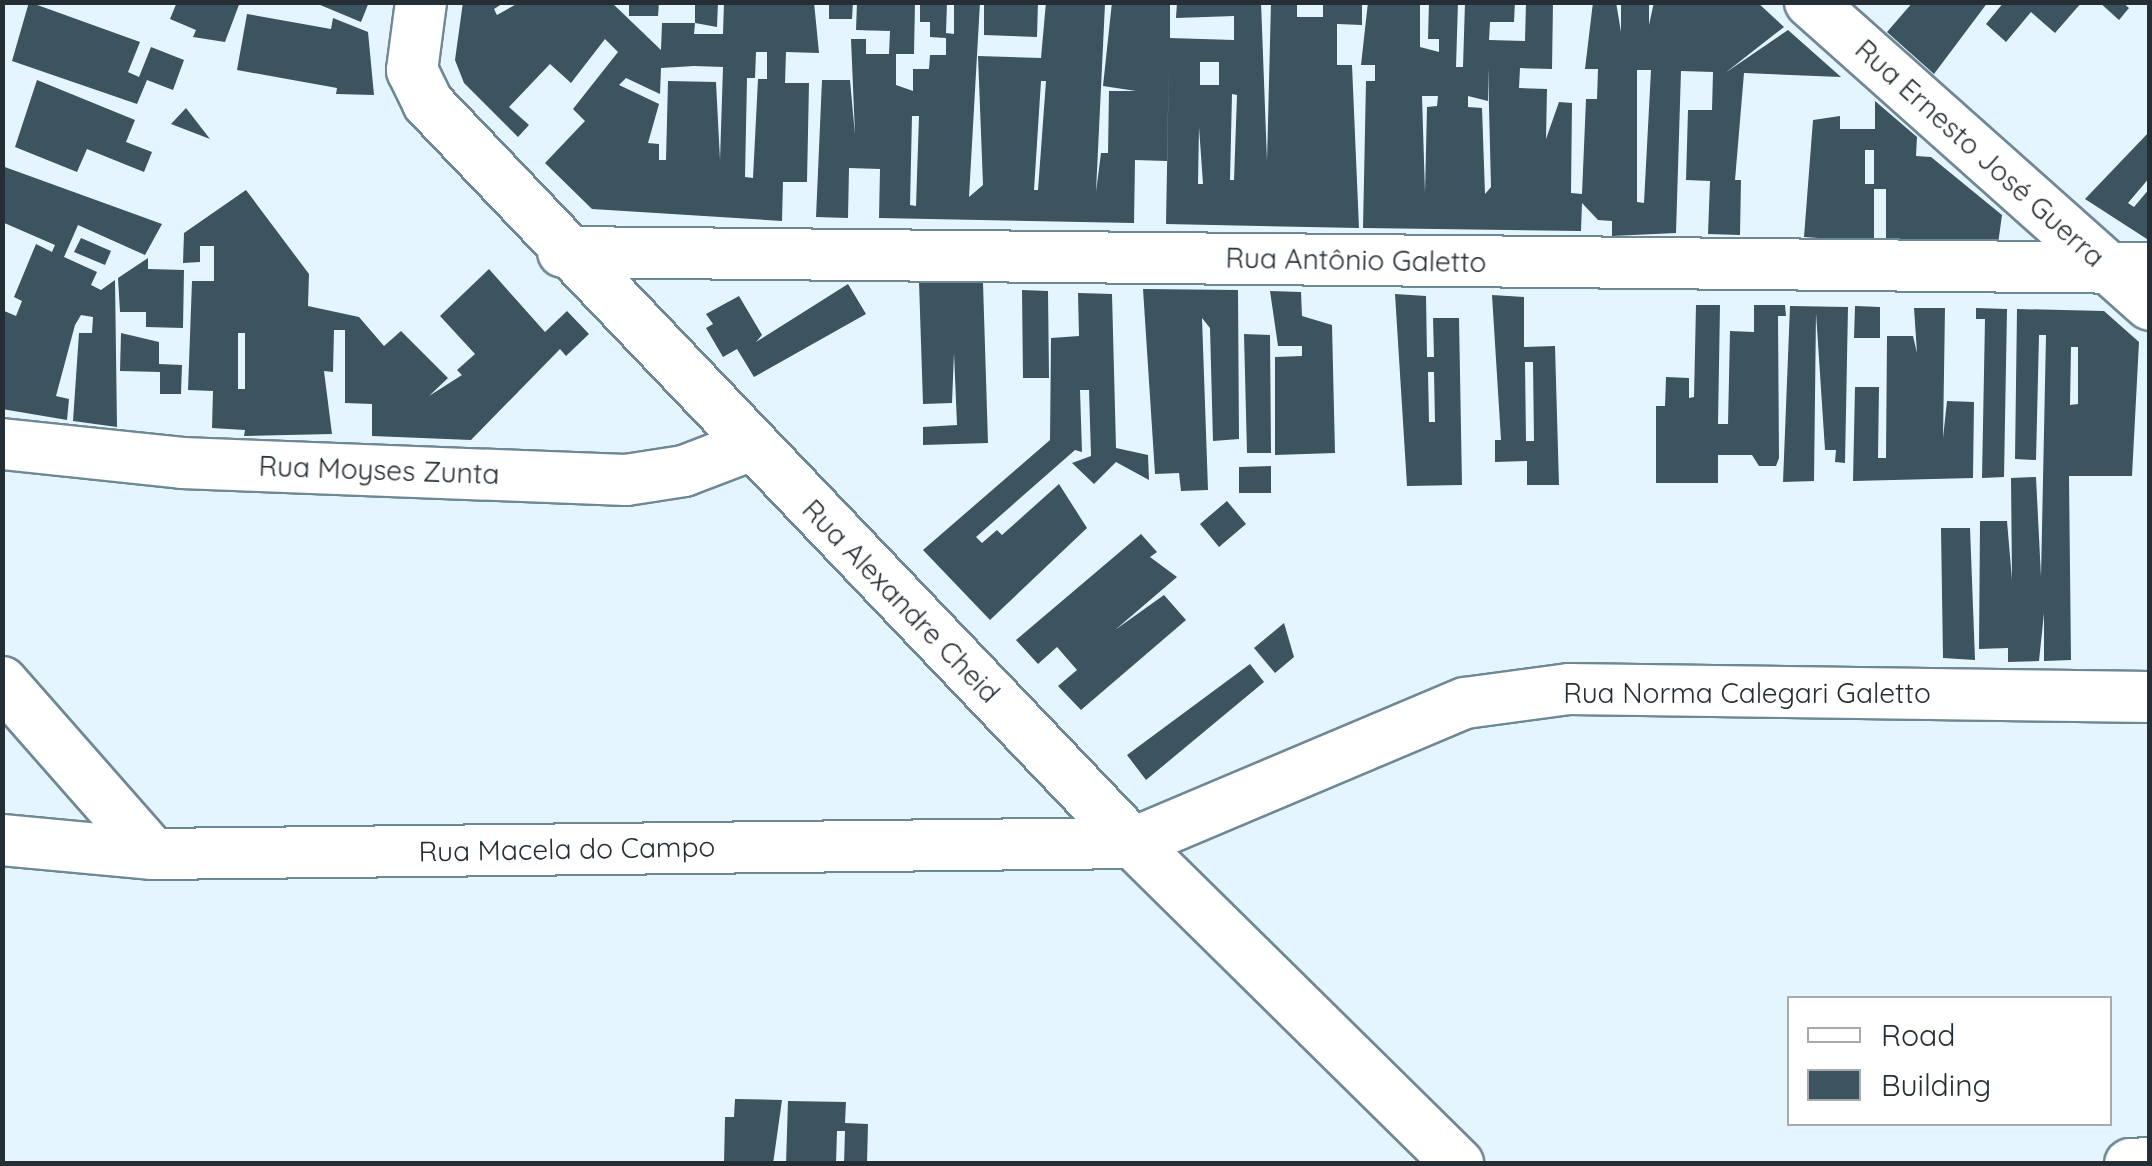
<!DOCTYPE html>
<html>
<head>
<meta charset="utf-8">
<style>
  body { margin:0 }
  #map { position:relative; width:2152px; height:1166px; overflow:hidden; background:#e5f5fe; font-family:Quicksand,sans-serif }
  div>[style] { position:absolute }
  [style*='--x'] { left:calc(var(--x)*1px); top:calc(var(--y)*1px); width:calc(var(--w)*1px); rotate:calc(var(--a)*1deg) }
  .building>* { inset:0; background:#3c5360 }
  .roads { filter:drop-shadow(2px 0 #6f8895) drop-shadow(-2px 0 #6f8895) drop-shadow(0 2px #6f8895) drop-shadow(0 -2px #6f8895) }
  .minor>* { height:50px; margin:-25px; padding:0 25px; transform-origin:25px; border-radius:25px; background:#fff }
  span { translate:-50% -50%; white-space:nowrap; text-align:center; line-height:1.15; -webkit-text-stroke:10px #fff; paint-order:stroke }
  .street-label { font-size:28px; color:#242e34 }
  .frame { position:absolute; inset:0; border:5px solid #242e34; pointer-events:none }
  .legend { position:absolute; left:1787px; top:996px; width:325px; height:130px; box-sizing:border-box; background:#fff; border:2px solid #a7abae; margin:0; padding:12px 18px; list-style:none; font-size:30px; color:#242e34 }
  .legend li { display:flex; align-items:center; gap:20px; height:50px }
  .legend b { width:50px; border:2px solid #a7abae }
</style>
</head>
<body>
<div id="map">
  <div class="building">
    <div style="clip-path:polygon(29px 2px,140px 42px,128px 72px,139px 77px,151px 47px,184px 60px,173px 90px,147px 80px,137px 104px,12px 61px)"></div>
    <div style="clip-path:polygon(177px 2px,207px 3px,240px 2px,225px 42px,193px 37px,196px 30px,170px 19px)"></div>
    <div style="clip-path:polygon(313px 2px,369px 2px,361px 22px)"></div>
    <div style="clip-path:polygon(evenodd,463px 2px,505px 2px,494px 9px,497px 15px,520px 2px,611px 2px,661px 50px,662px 23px,695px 23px,695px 2px,718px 2px,717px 27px,695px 23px,694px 34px,723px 34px,724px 2px,814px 2px,819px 53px,786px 52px,785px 83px,809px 83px,807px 182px,783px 182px,782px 221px,592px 209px,545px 163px,585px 121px,573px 109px,618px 52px,605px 39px,571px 83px,550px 64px,509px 107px,529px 125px,518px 137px,464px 83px,455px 60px,463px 2px,756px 52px,767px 52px,767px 79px,758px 79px,753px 178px,745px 177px,747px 78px,755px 78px,756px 52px,463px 2px,694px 66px,723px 67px,720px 160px,716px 82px,668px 81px,666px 160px,659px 160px,659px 144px,648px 143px,659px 104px,619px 85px,626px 78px,660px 94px,661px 68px,694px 66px)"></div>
    <div style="clip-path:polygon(629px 2px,659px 2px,658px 16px,629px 16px)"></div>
    <div style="clip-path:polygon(829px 2px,853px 2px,852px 19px,829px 19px)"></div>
    <div style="clip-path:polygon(evenodd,857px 2px,915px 2px,914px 54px,896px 54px,896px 85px,913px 91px,913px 69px,929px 69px,930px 55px,946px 55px,946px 38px,930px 37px,930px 22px,920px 22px,920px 2px,947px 2px,946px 33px,954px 34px,954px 2px,980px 2px,969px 197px,983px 185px,978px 56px,1041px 58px,1046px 2px,1105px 4px,1096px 192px,1101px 153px,1108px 153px,1109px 91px,1136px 91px,1103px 86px,1112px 2px,1170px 2px,1170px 38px,1234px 40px,1234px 16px,1176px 18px,1177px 2px,1261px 2px,1267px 161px,1271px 2px,1297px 2px,1297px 17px,1323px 17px,1323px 2px,1362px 2px,1362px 25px,1337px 24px,1337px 65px,1352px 65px,1359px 228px,1166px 224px,1169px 60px,1167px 161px,1135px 160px,1134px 223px,879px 218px,880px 169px,849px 168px,848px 218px,816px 217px,822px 80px,850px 80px,855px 135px,851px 39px,866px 39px,866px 54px,889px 54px,890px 31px,856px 30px,857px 2px,1200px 62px,1219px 62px,1219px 85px,1200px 85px,1200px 62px,857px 2px,1041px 81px,1046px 81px,1038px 190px,1034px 190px,1041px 81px,857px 2px,1232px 94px,1237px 95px,1234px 180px,1230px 180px,1232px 94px,857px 2px,912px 116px,919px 116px,916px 206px,910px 205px,912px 116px,857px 2px,1199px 127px,1203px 184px,1198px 184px,1199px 127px)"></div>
    <div style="clip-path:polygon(984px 2px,1038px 2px,1037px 37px,984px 35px)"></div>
    <div style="clip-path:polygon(evenodd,1368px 2px,1420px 2px,1420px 47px,1439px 52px,1439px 39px,1428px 39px,1429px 2px,1458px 2px,1456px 67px,1463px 67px,1465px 2px,1515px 2px,1514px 22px,1490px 22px,1489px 40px,1525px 41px,1526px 2px,1553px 2px,1552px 69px,1520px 68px,1519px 88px,1547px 89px,1546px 139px,1559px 102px,1572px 103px,1571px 193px,1582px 194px,1586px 99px,1597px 99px,1598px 69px,1585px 69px,1593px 2px,1616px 2px,1621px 32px,1621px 2px,1649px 2px,1649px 25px,1654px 2px,1757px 2px,1784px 27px,1725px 73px,1788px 30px,1841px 77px,1744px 73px,1735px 180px,1741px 180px,1740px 235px,1708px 234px,1710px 181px,1686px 180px,1688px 110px,1712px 110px,1713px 72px,1681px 71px,1676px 233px,1612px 236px,1612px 221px,1598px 220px,1582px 203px,1581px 231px,1363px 228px,1366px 81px,1375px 81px,1375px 65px,1361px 65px,1368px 2px,1488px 67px,1491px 187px,1485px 194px,1482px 108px,1468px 107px,1468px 96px,1488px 101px,1488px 67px,1368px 2px,1637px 70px,1651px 70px,1644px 203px,1637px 202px,1637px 70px,1368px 2px,1422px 96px,1438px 96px,1437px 106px,1427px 107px,1425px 193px,1422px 96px)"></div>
    <div style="clip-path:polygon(1913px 2px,1988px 2px,1934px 74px,1887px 32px)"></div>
    <div style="clip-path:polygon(2004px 2px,2082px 2px,2055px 33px,2031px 12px,2006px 42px,1986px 24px)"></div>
    <div style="clip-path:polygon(2099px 2px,2122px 2px,2129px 8px,2119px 20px)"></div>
    <div style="clip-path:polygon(247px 14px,331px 29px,333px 18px,368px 32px,374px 95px,336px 94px,337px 88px,237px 70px)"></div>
    <div style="clip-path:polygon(37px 80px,135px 120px,126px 142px,152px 152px,144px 172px,87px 149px,77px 172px,15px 147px)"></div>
    <div style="clip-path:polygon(evenodd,1875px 101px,1917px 137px,1916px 156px,1931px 157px,2002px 215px,1998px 244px,1886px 242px,1886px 189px,1874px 189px,1874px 242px,1804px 237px,1813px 120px,1840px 116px,1840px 129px,1875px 129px,1875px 101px,1865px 150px,1874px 150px,1874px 184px,1865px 184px,1865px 150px)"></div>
    <div style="clip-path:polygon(186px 108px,210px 139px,171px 124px)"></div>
    <div style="clip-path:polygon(2150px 131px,2150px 177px,2128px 203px,2134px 207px,2150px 188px,2150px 241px,2085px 199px)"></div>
    <div style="clip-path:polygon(2px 166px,162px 224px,145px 255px,78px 225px,64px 257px,97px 272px,91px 285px,101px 290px,115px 280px,117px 427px,73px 421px,79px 333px,92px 333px,93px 317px,81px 315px,75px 325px,56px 396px,69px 399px,67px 420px,2px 409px,2px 310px,16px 316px,22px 301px,14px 297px,36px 244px,52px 252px,55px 245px,2px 222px)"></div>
    <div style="clip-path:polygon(evenodd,246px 190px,309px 274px,308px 306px,359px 317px,384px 346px,401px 331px,448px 378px,429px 396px,462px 375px,457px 370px,475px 354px,440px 316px,489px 269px,545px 332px,567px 311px,589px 334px,566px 356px,560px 349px,471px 440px,372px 436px,372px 404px,345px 403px,345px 330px,334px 330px,333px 372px,324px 371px,332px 434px,244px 436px,245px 430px,212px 428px,213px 391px,188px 390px,192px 281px,214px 281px,214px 246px,200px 246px,200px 262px,183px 263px,184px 233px,246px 190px,238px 333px,245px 333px,245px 389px,238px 389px,238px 333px)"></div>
    <div style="clip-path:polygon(81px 238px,111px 251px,105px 265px,74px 252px)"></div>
    <div style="clip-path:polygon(148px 258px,148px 269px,184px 270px,183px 328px,146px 327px,146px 312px,120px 312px,118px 278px)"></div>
    <div style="clip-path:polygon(919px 282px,983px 283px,988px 443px,923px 445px,923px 427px,957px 425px,954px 353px,952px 403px,923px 404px)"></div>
    <div style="clip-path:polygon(848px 284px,866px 314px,754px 377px,737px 349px,723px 357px,706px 328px,713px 324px,706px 314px,739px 296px,762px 335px,756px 342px)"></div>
    <div style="clip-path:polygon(1143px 289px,1238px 290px,1239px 439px,1213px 441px,1210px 328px,1202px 318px,1208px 490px,1181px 491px,1179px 473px,1155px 474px)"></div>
    <div style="clip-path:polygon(1022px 290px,1048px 291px,1049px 378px,1023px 378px)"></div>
    <div style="clip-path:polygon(1270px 291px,1301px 292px,1302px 316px,1332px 325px,1335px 453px,1275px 455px,1275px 357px,1302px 356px,1302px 346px,1278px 346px)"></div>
    <div style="clip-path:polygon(1078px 293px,1112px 294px,1116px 448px,1148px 455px,1149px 480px,1116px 462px,1094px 484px,1072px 463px,1091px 456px,1089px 390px,1080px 390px,1082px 452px,1075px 450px,976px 537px,982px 543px,997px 530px,1002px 535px,1059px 484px,1087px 528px,990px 620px,923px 550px,1050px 440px,1051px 338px,1079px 336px)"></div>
    <div style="clip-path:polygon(evenodd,1395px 294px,1426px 296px,1427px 357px,1434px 357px,1433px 318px,1459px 318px,1462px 485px,1407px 486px,1395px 294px,1428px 372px,1434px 372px,1435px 422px,1429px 422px,1428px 372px)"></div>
    <div style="clip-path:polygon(evenodd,1492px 295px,1524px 297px,1524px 347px,1555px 346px,1559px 485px,1527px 485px,1527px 461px,1495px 462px,1495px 440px,1501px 440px,1492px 295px,1525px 362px,1533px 362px,1534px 441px,1526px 441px,1525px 362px)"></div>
    <div style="clip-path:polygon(1696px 305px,1720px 305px,1718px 424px,1728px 424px,1730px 331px,1754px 332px,1754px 305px,1785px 305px,1786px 316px,1778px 316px,1779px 458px,1776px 466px,1759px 466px,1752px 455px,1718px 455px,1718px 483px,1656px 483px,1656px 406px,1665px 406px,1666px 377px,1689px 378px,1689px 398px,1694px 397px)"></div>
    <div style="clip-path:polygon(1790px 306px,1848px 307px,1845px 463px,1835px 462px,1836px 450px,1825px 450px,1816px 313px,1814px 481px,1783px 482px)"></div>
    <div style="clip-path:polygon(1855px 306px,1880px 307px,1880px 338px,1854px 338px)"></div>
    <div style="clip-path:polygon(1914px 308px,1945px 308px,1943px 438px,1947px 401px,1974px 402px,1973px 478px,1853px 481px,1855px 387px,1879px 387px,1878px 458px,1886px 458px,1887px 336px,1913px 336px,1917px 353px)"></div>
    <div style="clip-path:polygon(1976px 308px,2007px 309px,2004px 477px,1982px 478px,1985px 319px,1976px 319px)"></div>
    <div style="clip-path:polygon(evenodd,2017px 309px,2104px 311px,2139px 342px,2132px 476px,2069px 476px,2071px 660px,2044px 661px,2044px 613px,2039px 661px,2008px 662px,2008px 648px,1979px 649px,1980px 521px,2007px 521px,2012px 580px,2011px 478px,2036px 477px,2041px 577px,2046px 335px,2039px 335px,2036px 460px,2015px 459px,2017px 309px,2071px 347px,2078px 347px,2078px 404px,2070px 405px,2071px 347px)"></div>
    <div style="clip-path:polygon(121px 333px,159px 342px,159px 364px,182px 365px,181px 394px,160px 394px,160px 372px,120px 371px)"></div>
    <div style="clip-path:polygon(1244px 334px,1270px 335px,1271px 453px,1247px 453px)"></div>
    <div style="clip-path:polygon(1271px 466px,1271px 493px,1239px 493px,1239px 467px)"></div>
    <div style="clip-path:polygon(1227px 501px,1246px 524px,1219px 547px,1200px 524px)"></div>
    <div style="clip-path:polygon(1941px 528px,1970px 528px,1975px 660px,1943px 658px)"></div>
    <div style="clip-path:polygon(1141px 534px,1157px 552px,1150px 557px,1177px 577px,1115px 630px,1164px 595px,1186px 620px,1081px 710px,1058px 686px,1077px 670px,1057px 647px,1038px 664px,1016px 640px)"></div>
    <div style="clip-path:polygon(1284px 623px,1294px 657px,1275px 673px,1254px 648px)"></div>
    <div style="clip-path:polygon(1250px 664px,1264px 682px,1146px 780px,1127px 755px)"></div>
    <div style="clip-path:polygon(735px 1099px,782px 1100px,773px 1164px,724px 1164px,725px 1117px,734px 1117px)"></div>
    <div style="clip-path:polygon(788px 1101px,846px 1102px,845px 1123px,868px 1124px,867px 1164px,844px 1164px,845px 1131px,837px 1131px,836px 1164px,786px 1164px)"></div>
  </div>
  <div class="roads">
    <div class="minor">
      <div style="--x:421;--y:2;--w:69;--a:97.5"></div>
      <div style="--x:412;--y:70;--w:37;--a:64"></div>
      <div style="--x:428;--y:103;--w:1022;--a:46.39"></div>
      <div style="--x:1133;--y:843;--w:457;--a:44.6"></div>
      <div style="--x:1810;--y:2;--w:455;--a:41.7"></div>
      <div style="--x:563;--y:252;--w:1587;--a:0.58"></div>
      <div style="--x:2;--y:444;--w:181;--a:6"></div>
      <div style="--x:182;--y:463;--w:444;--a:2.2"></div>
      <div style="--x:626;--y:480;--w:59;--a:-8.8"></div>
      <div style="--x:684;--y:471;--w:73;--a:-20.9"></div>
      <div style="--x:2;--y:682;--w:229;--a:48.7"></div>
      <div style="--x:2;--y:840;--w:152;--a:5.3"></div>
      <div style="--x:153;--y:854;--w:980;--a:-0.64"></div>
      <div style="--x:1133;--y:843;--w:360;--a:-22.9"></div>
      <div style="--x:1465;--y:703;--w:105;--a:-7.7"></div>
      <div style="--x:1569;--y:689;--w:581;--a:0.79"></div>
      <div style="--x:2130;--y:1164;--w:20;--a:-3"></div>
    </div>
  </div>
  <div class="street-label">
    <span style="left:1980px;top:153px;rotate:42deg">Rua Ernesto José Guerra</span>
    <span style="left:1356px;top:260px;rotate:1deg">Rua Antônio Galetto</span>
    <span style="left:379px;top:470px;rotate:2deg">Rua Moyses Zunta</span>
    <span style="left:901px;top:601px;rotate:46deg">Rua Alexandre Cheid</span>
    <span style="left:1747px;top:693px">Rua Norma Calegari Galetto</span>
    <span style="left:567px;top:849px;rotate:-1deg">Rua Macela do Campo</span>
  </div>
  <div class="frame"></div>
  <ul class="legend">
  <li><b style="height:12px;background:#fff"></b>Road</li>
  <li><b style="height:28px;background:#3c5360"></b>Building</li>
  </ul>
</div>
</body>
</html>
